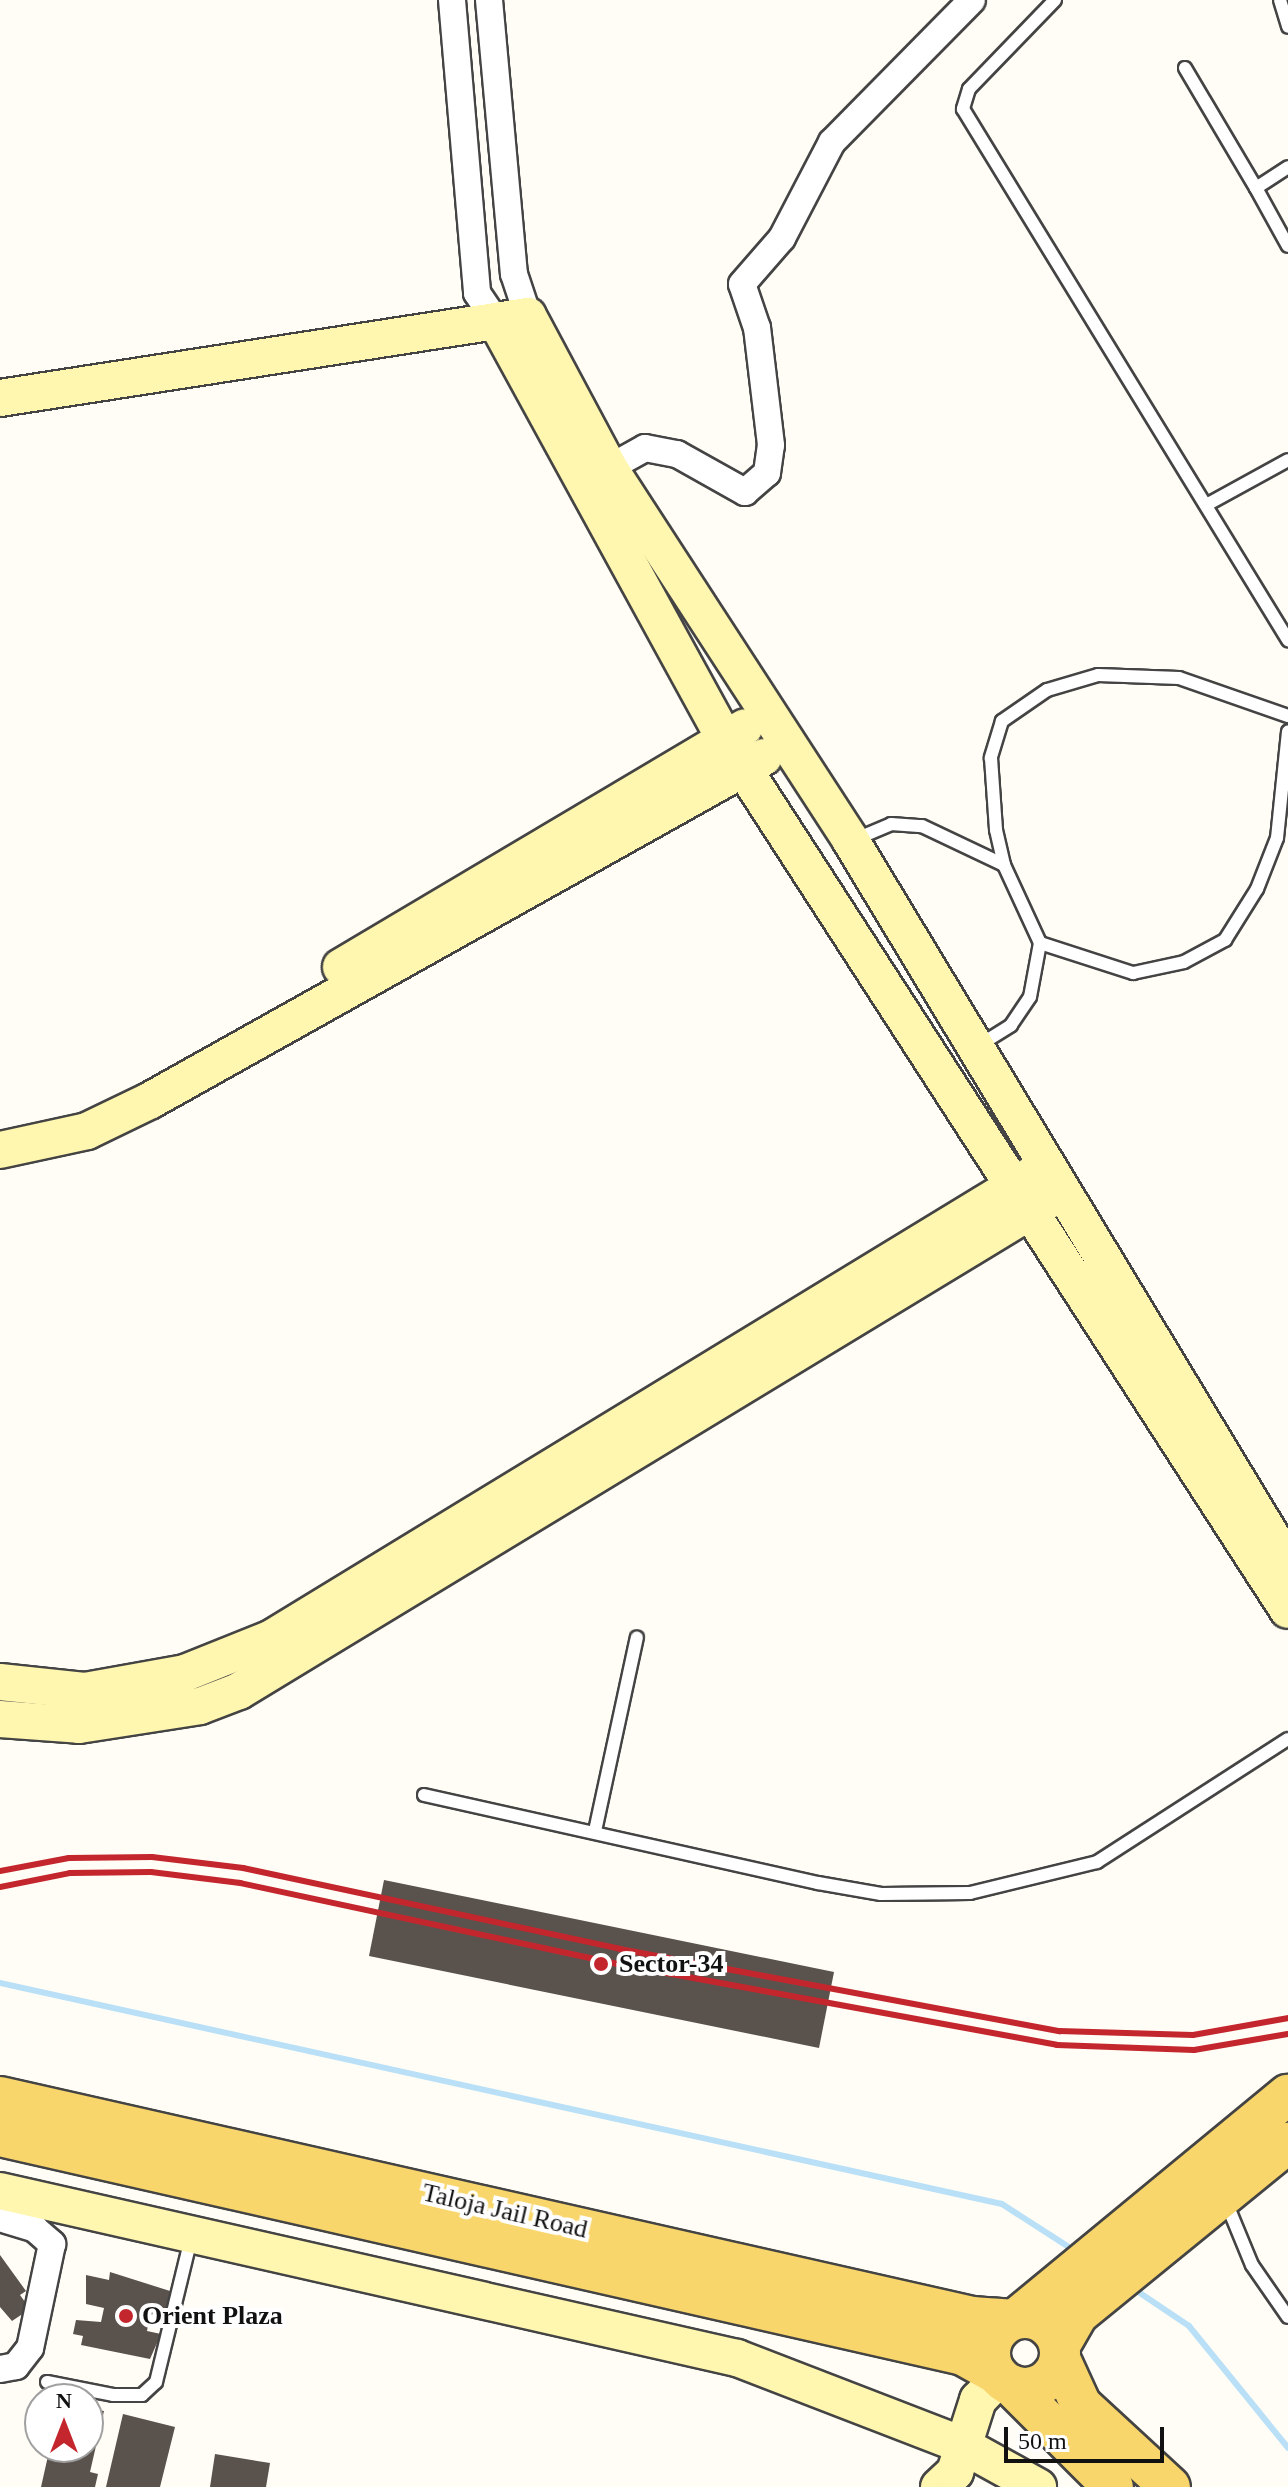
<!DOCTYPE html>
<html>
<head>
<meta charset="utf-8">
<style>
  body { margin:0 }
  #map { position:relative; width:1288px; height:2487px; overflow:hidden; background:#fffdf5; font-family:"Times New Roman",serif }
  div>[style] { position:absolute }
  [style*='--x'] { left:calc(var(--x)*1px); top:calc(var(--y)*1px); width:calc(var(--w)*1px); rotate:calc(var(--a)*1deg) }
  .stream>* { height:6px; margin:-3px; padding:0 3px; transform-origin:3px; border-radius:3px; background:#b9e0f7 }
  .building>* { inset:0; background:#5a524d }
  .roads { filter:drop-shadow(2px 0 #444) drop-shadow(-2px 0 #444) drop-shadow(0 2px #444) drop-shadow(0 -2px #444) }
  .lane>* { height:12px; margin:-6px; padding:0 6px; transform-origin:6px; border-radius:6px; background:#fff }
  .street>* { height:26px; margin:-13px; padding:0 13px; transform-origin:13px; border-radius:13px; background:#fff }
  .secondary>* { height:36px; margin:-18px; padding:0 18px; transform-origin:18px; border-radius:18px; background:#fff6b0 }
  .primary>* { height:40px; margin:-20px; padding:0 20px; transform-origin:20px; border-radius:20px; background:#f9d66b }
  .primary>.ring { margin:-20px; padding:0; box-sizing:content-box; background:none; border:40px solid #f9d66b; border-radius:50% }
  .rail>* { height:6px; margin:-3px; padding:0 3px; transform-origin:3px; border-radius:3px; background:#c4262e }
  .dots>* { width:22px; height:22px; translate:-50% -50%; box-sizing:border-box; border:4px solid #fff; border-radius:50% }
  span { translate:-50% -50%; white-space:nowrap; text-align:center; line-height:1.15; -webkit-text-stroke:8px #fff; paint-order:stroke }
  .poi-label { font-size:26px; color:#111; font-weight:700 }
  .left { translate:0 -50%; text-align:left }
  .street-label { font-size:26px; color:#111 }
  .north { position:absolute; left:24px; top:2383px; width:80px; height:80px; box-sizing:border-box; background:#fff; border:2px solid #a0a0a0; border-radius:50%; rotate:0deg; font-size:22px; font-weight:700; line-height:32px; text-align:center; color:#111 }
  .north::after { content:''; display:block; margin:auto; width:28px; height:36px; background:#c4262e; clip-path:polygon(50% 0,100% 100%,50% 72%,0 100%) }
  .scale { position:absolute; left:1004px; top:2427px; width:160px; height:36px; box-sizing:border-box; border:4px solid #111; border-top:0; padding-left:10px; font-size:24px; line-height:28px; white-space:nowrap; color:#111; -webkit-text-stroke:6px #fff; paint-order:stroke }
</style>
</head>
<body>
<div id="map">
  <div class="stream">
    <div style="--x:0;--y:1983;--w:1026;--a:12.44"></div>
    <div style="--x:1002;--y:2204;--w:87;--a:32.8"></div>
    <div style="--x:1131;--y:2287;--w:70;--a:33.9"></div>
    <div style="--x:1189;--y:2326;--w:157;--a:50.9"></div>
  </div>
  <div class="building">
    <div style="clip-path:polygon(384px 1880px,834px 1972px,819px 2048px,369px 1956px)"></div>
    <div style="clip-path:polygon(0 2255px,26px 2291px,20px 2295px,30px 2309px,12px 2321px,0 2307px)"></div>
    <div style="clip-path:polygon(110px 2272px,170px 2291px,166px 2311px,150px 2315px,147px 2331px,161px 2334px,150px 2359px,81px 2345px,83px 2336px,73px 2334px,76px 2320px,101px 2322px,104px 2308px,86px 2304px,86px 2275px,109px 2280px)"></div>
    <div style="clip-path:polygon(88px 2408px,104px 2411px,90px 2472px,98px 2474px,95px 2487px,41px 2487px,50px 2447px,88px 2447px)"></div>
    <div style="clip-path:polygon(123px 2414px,175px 2427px,160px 2487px,106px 2487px)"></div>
    <div style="clip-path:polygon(215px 2454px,270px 2463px,266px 2487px,210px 2487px)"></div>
  </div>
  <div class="roads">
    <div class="lane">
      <div style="--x:1055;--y:0;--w:124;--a:134"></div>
      <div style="--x:969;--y:89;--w:21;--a:107"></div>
      <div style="--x:963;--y:109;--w:623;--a:58.53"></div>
      <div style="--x:1280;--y:0;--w:28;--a:73"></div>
      <div style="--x:1185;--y:68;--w:139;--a:59.4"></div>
      <div style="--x:1256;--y:188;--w:38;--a:-33"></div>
      <div style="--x:1256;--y:188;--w:66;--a:61.1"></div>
      <div style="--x:1208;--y:504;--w:91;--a:-28.8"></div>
      <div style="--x:1288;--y:716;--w:115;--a:-160.8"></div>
      <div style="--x:1179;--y:678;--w:81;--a:-177.9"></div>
      <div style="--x:1098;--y:675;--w:53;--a:163.6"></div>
      <div style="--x:1047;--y:690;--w:55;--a:145.4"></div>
      <div style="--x:1002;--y:721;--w:39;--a:107"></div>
      <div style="--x:991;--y:758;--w:72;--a:86"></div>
      <div style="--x:996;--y:830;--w:36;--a:77"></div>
      <div style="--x:1004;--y:865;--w:86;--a:65.2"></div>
      <div style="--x:1040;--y:943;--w:98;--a:17.9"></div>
      <div style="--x:1133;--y:973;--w:52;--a:-12.2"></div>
      <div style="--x:1184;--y:962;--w:47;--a:-28.2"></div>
      <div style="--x:1225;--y:940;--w:60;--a:-57.9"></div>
      <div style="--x:1257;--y:889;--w:55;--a:-68.6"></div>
      <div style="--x:1277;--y:838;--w:107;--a:-84.1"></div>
      <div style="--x:856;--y:839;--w:38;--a:-23"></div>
      <div style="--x:891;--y:824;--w:31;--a:4"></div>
      <div style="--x:922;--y:826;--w:91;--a:25.4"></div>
      <div style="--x:978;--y:1046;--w:39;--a:-32"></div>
      <div style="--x:1011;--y:1025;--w:34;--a:-56"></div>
      <div style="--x:1030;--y:997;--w:55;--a:-79.5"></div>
      <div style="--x:424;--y:1795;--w:404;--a:12.6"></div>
      <div style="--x:818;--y:1883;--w:64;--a:9.9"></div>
      <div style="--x:881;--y:1894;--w:89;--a:-0.6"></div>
      <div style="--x:970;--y:1893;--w:131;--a:-13.7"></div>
      <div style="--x:1097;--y:1862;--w:227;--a:-32.8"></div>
      <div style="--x:595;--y:1831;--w:198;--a:-77.8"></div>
      <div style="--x:1226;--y:2202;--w:68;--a:67.6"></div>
      <div style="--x:1252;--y:2265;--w:63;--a:55.3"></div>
      <div style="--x:47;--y:2382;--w:67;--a:11.1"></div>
      <div style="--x:113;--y:2395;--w:29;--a:0"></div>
      <div style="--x:142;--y:2395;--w:19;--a:-43"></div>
      <div style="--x:156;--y:2382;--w:148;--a:-76.3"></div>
    </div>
    <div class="street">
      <div style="--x:452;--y:0;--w:294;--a:85.1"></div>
      <div style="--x:477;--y:293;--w:36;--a:56"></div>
      <div style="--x:489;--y:0;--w:275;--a:84.8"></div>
      <div style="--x:514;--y:274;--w:44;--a:71.6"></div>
      <div style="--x:609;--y:468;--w:41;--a:-29.1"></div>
      <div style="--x:645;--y:448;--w:33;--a:11"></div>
      <div style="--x:677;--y:454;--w:78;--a:29.2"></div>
      <div style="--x:745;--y:492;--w:29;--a:-41"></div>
      <div style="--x:767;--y:473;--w:28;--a:-82"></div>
      <div style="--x:771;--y:445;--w:118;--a:-96.8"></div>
      <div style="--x:757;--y:328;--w:46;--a:-108.8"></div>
      <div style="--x:742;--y:284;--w:61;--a:-49"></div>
      <div style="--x:782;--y:238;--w:108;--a:-62.5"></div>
      <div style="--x:832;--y:142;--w:199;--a:-45.4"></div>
      <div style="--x:0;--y:2218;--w:37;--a:17"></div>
      <div style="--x:35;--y:2229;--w:23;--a:41"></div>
      <div style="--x:52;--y:2244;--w:106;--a:101.9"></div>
      <div style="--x:30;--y:2348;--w:23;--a:128"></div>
      <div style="--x:16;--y:2366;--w:16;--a:169"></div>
    </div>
    <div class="secondary">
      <div style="--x:497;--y:323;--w:475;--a:61.3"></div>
      <div style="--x:725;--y:740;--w:1036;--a:57.09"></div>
      <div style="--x:0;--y:398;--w:534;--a:-8.83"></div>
      <div style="--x:528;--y:316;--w:172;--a:61.9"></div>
      <div style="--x:609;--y:468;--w:445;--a:57"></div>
      <div style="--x:851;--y:841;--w:845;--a:58.85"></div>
      <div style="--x:341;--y:967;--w:469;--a:-30.7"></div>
      <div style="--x:0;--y:1150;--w:89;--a:-12.3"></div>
      <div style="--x:87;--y:1131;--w:71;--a:-25.8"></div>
      <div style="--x:151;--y:1100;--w:702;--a:-29.23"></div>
      <div style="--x:0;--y:1682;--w:85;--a:6"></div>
      <div style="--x:85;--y:1691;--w:102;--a:-10.2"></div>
      <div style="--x:185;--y:1673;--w:92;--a:-21.8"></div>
      <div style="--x:270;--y:1639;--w:896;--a:-31.35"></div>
      <div style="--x:0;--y:1719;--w:79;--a:4.3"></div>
      <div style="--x:79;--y:1725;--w:122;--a:-8.9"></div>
      <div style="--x:200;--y:1706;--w:42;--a:-21"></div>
      <div style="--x:239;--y:1691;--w:951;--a:-31.23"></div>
      <div style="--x:0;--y:2191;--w:756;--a:12.77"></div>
      <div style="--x:737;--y:2358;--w:241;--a:21.1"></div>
      <div style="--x:962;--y:2445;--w:87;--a:28.9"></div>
      <div style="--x:939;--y:2487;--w:22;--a:-43"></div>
      <div style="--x:955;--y:2472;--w:76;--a:-72.3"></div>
      <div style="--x:978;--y:2400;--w:30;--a:-46"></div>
    </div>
    <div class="primary">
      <div style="--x:0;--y:2097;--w:997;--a:12.75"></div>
      <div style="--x:972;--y:2317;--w:39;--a:4"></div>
      <div style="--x:0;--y:2136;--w:988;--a:12.81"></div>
      <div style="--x:963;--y:2355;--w:37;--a:29"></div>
      <div class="ring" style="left:990px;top:2318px;width:30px;height:30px"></div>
      <div style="--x:1017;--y:2318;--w:351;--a:-39.5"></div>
      <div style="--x:1060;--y:2345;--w:36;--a:-60"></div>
      <div style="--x:1078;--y:2314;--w:271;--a:-39.2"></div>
      <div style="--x:1060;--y:2359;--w:51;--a:65.5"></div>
      <div style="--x:1081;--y:2405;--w:121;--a:42.7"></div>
      <div style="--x:1011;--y:2385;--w:144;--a:45"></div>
    </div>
  </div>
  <div class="rail">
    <div style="--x:0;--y:1871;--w:70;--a:-10.7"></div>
    <div style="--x:69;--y:1858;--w:83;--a:-0.7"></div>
    <div style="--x:152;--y:1857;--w:92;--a:6.9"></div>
    <div style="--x:243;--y:1868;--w:386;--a:12.1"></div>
    <div style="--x:620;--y:1949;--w:447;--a:10.6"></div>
    <div style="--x:1059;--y:2031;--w:134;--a:1.7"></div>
    <div style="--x:1193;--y:2035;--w:97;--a:-10.1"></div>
    <div style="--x:0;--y:1887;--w:71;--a:-11.3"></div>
    <div style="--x:70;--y:1873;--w:81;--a:-0.7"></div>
    <div style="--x:151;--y:1872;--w:90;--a:7"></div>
    <div style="--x:240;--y:1883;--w:386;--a:12.1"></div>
    <div style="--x:617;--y:1964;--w:447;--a:10.4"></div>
    <div style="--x:1057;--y:2045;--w:137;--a:2.1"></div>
    <div style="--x:1194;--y:2050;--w:95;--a:-9.7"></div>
  </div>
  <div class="dots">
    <div style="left:601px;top:1964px;background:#c4262e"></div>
    <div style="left:126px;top:2316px;background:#c4262e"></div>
  </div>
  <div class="poi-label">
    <span class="left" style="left:619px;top:1964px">Sector-34</span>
    <span class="left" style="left:142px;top:2316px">Orient Plaza</span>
  </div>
  <div class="street-label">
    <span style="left:505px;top:2211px;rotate:13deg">Taloja Jail Road</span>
  </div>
  <div class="north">N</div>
  <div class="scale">50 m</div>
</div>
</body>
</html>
